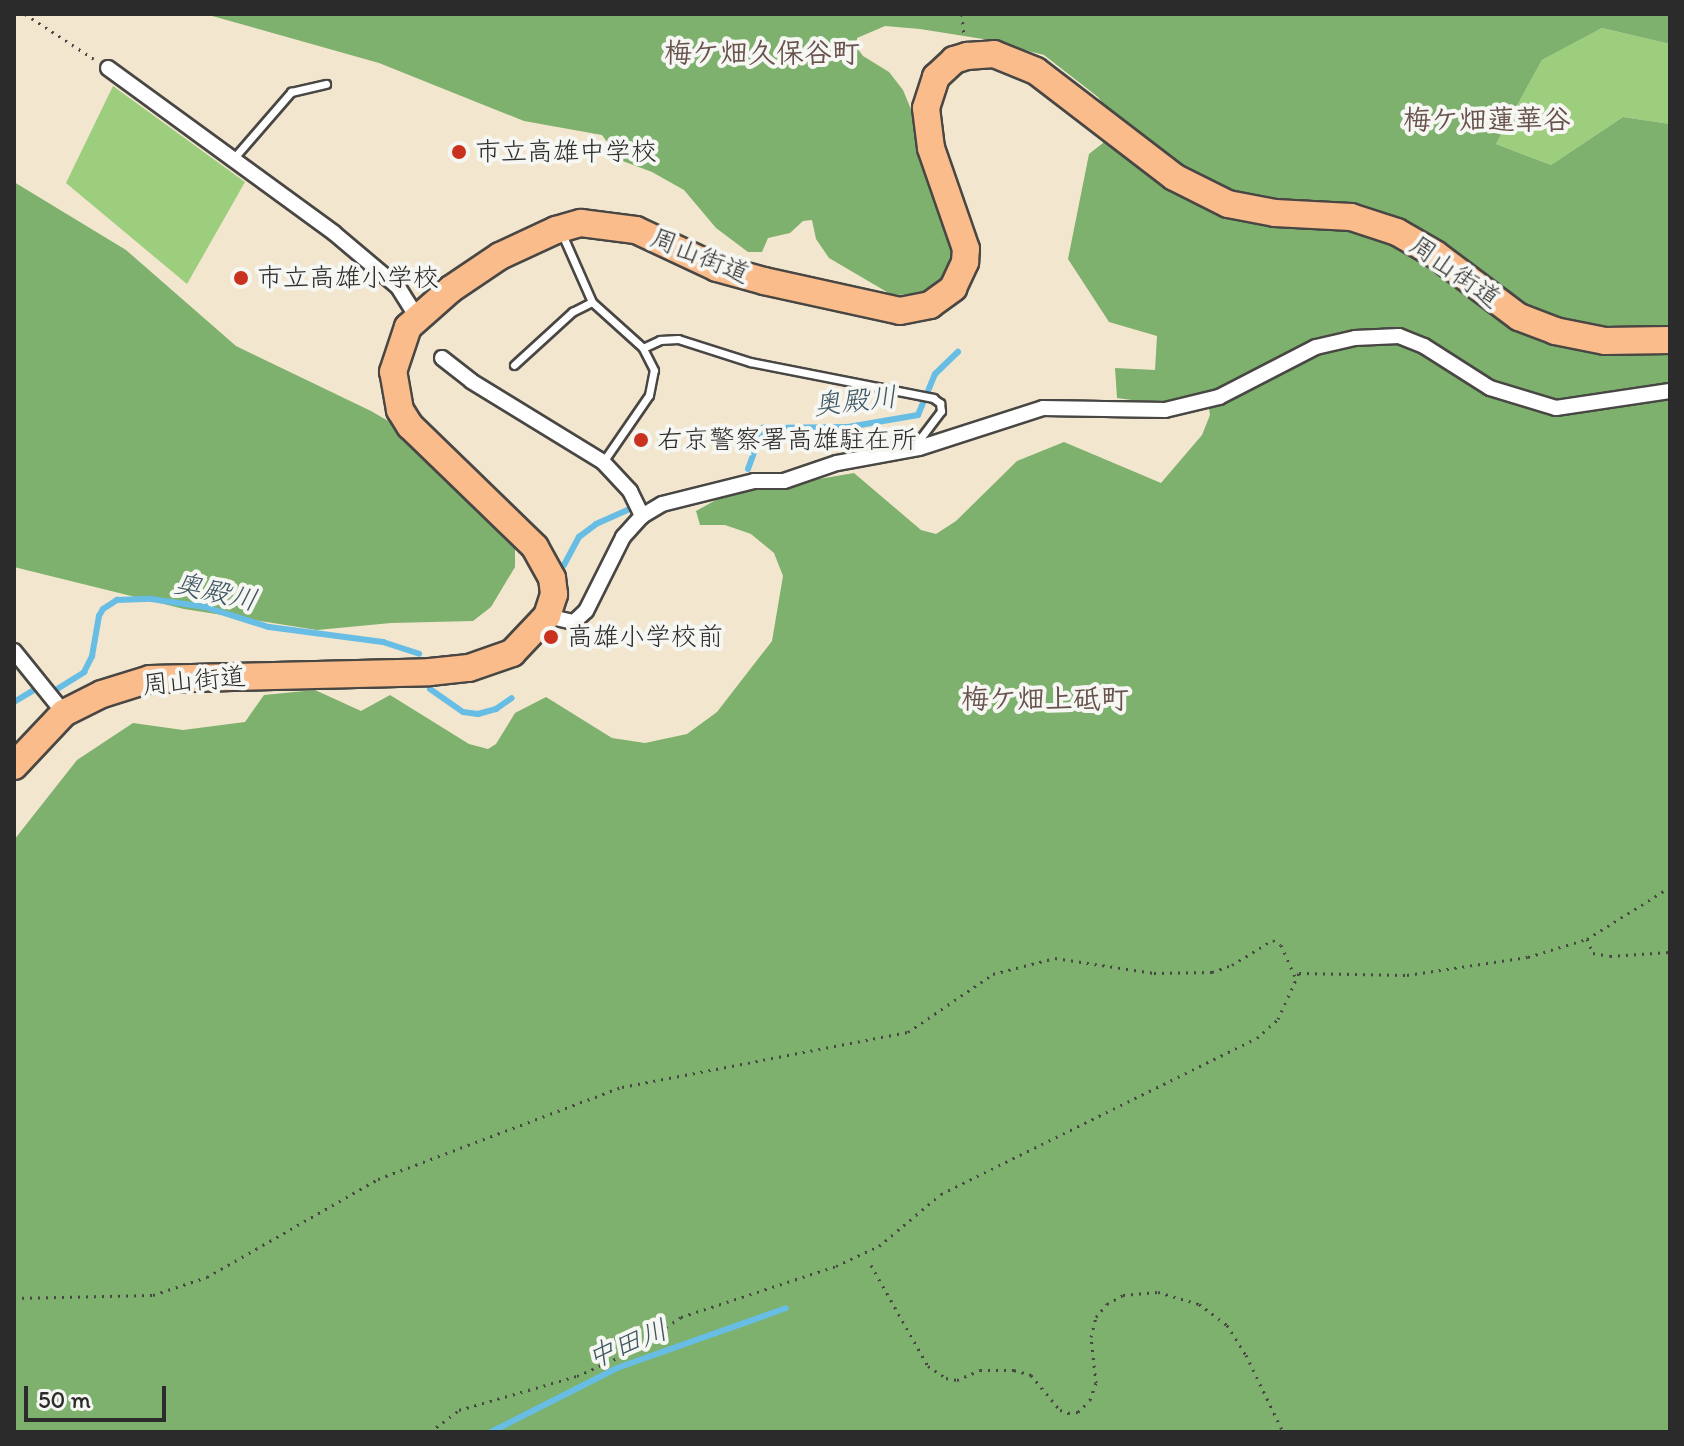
<!DOCTYPE html>
<html>
<head>
<meta charset="utf-8">
<style>
  body { margin:0 }
  #map { position:relative; width:1684px; height:1446px; overflow:hidden; background:#f2e6cf; font-family:Itim,"Klee One",sans-serif }
  div>[style] { position:absolute }
  [style*='--x'] { left:calc(var(--x)*1px); top:calc(var(--y)*1px); width:calc(var(--w)*1px); rotate:calc(var(--a)*1deg) }
  .green>* { inset:0; background:#9cce7e }
  .forest>* { inset:0; background:#7db16d }
  .stream>* { height:6px; margin:-3px; padding:0 3px; transform-origin:3px; border-radius:3px; background:#67bde4 }
  .path>* { height:3px; margin-top:-1.5px; transform-origin:0; background:repeating-linear-gradient(90deg,#494744 0 2px,transparent 0 8px) }
  .roads { filter:drop-shadow(2px 0 #494744) drop-shadow(-2px 0 #494744) drop-shadow(0 2px #494744) drop-shadow(0 -2px #494744) }
  .lane>* { height:7px; margin:-3.5px; padding:0 3.5px; transform-origin:3.5px; border-radius:3.5px; background:#fff }
  .street>* { height:14px; margin:-7px; padding:0 7px; transform-origin:7px; border-radius:7px; background:#fff }
  .highway>* { height:26px; margin:-13px; padding:0 13px; transform-origin:13px; border-radius:13px; background:#fabc8b }
  .dots>* { width:22px; height:22px; translate:-50% -50%; box-sizing:border-box; border:4px solid #f6f6f2; border-radius:50% }
  span { translate:-50% -50%; white-space:nowrap; text-align:center; line-height:1.15; -webkit-text-stroke:8px #f6f6f2; paint-order:stroke }
  .poi-label { font-size:26px; color:#2b2b2b }
  .left { translate:0 -50%; text-align:left }
  .street-label { font-size:26px; color:#2b2b2b }
  .neighbourhood-label { font-size:28px; color:#67524d; font-weight:700 }
  .water-label { font-size:28px; color:#3d5762; font-style:italic }
  .frame { position:absolute; inset:0; border:16px solid #2b2b2b; pointer-events:none }
  .scale { position:absolute; left:24px; top:1386px; width:142px; height:36px; box-sizing:border-box; border:4px solid #2b2b2b; border-top:0; padding-left:10px; font-size:24px; line-height:28px; white-space:nowrap; color:#2b2b2b; -webkit-text-stroke:6px #f6f6f2; paint-order:stroke }
</style>
</head>
<body>
<div id="map">
  <div class="green">
    <div style="clip-path:polygon(1602px 28px,1670px 44px,1670px 124px,1623px 117px,1551px 165px,1496px 144px,1542px 60px)"></div>
    <div style="clip-path:polygon(113px 86px,245px 182px,187px 284px,66px 183px)"></div>
  </div>
  <div class="forest">
    <div style="clip-path:polygon(205px 14px,1670px 14px,1670px 44px,1602px 28px,1542px 60px,1496px 144px,1551px 165px,1623px 117px,1670px 124px,1670px 1432px,14px 1432px,14px 840px,77px 760px,133px 723px,183px 730px,245px 722px,264px 695px,315px 690px,361px 711px,390px 695px,469px 744px,488px 749px,496px 744px,515px 713px,546px 697px,612px 738px,645px 743px,687px 734px,717px 712px,772px 641px,783px 576px,774px 553px,751px 534px,725px 525px,700px 525px,696px 511px,725px 495px,854px 473px,921px 530px,936px 534px,956px 521px,1017px 461px,1064px 442px,1161px 483px,1202px 435px,1210px 415px,1207px 396px,1168px 405px,1117px 398px,1115px 368px,1155px 370px,1157px 336px,1109px 322px,1068px 259px,1089px 154px,1103px 143px,1112px 117px,1098px 97px,1044px 55px,983px 39px,920px 29px,885px 26px,857px 38px,857px 48px,863px 56px,889px 72px,903px 90px,915px 119px,915px 136px,928px 163px,953px 196px,953px 279px,929px 294px,892px 295px,829px 258px,816px 239px,812px 220px,803px 221px,790px 233px,768px 238px,762px 252px,748px 252px,716px 228px,684px 190px,652px 172px,620px 160px,602px 135px,524px 121px,379px 63px)"></div>
    <div style="clip-path:polygon(14px 182px,126px 250px,236px 346px,371px 411px,402px 429px,515px 544px,515px 567px,491px 607px,473px 621px,391px 623px,317px 630px,184px 609px,14px 567px)"></div>
  </div>
  <div class="stream">
    <div style="--x:748;--y:469;--w:44;--a:-69.9"></div>
    <div style="--x:763;--y:428;--w:85;--a:-0.7"></div>
    <div style="--x:848;--y:427;--w:71;--a:-9.7"></div>
    <div style="--x:918;--y:415;--w:44;--a:-67.5"></div>
    <div style="--x:935;--y:374;--w:32;--a:-44"></div>
    <div style="--x:564;--y:565;--w:32;--a:-62"></div>
    <div style="--x:579;--y:537;--w:21;--a:-37"></div>
    <div style="--x:596;--y:524;--w:35;--a:-24"></div>
    <div style="--x:430;--y:689;--w:40;--a:34.9"></div>
    <div style="--x:463;--y:712;--w:15;--a:8"></div>
    <div style="--x:478;--y:714;--w:19;--a:-16"></div>
    <div style="--x:496;--y:709;--w:19;--a:-35"></div>
    <div style="--x:54;--y:691;--w:36;--a:-32"></div>
    <div style="--x:84;--y:672;--w:18;--a:-63"></div>
    <div style="--x:92;--y:656;--w:41;--a:-80.1"></div>
    <div style="--x:99;--y:616;--w:8;--a:-60"></div>
    <div style="--x:103;--y:609;--w:17;--a:-33"></div>
    <div style="--x:117;--y:600;--w:34;--a:-2"></div>
    <div style="--x:151;--y:599;--w:55;--a:8.4"></div>
    <div style="--x:205;--y:607;--w:67;--a:17.4"></div>
    <div style="--x:269;--y:627;--w:115;--a:7.5"></div>
    <div style="--x:383;--y:642;--w:38;--a:18"></div>
    <div style="--x:14;--y:702;--w:21;--a:-31"></div>
    <div style="--x:491;--y:1432;--w:141;--a:-26.9"></div>
    <div style="--x:617;--y:1368;--w:179;--a:-19.5"></div>
  </div>
  <div class="path">
    <div style="--x:25;--y:14;--w:82;--a:33.1"></div>
    <div style="--x:962;--y:14;--w:22;--a:85"></div>
    <div style="--x:1587;--y:939;--w:15;--a:67"></div>
    <div style="--x:1593;--y:953;--w:17;--a:10"></div>
    <div style="--x:1610;--y:956;--w:60;--a:-3.8"></div>
    <div style="--x:871;--y:1265;--w:116;--a:60.6"></div>
    <div style="--x:928;--y:1366;--w:22;--a:34"></div>
    <div style="--x:946;--y:1378;--w:11;--a:10"></div>
    <div style="--x:957;--y:1380;--w:25;--a:-23"></div>
    <div style="--x:980;--y:1370;--w:34;--a:0"></div>
    <div style="--x:1014;--y:1370;--w:18;--a:16"></div>
    <div style="--x:1031;--y:1375;--w:45;--a:50.4"></div>
    <div style="--x:1060;--y:1410;--w:9;--a:21"></div>
    <div style="--x:1068;--y:1413;--w:10;--a:-6"></div>
    <div style="--x:1078;--y:1412;--w:17;--a:-45"></div>
    <div style="--x:1090;--y:1400;--w:18;--a:-71"></div>
    <div style="--x:1096;--y:1383;--w:46;--a:-96.2"></div>
    <div style="--x:1091;--y:1337;--w:21;--a:-76"></div>
    <div style="--x:1096;--y:1317;--w:17;--a:-50"></div>
    <div style="--x:1107;--y:1304;--w:18;--a:-29"></div>
    <div style="--x:1123;--y:1295;--w:35;--a:-5"></div>
    <div style="--x:1158;--y:1292;--w:43;--a:16.3"></div>
    <div style="--x:1199;--y:1304;--w:35;--a:37"></div>
    <div style="--x:1227;--y:1325;--w:36;--a:58"></div>
    <div style="--x:1246;--y:1355;--w:85;--a:64.3"></div>
    <div style="--x:14;--y:1298;--w:139;--a:-1.2"></div>
    <div style="--x:153;--y:1295;--w:57;--a:-18.4"></div>
    <div style="--x:207;--y:1277;--w:197;--a:-29.8"></div>
    <div style="--x:378;--y:1179;--w:261;--a:-20.7"></div>
    <div style="--x:622;--y:1087;--w:291;--a:-10.9"></div>
    <div style="--x:908;--y:1032;--w:103;--a:-34.3"></div>
    <div style="--x:993;--y:974;--w:64;--a:-14.5"></div>
    <div style="--x:1055;--y:958;--w:100;--a:8.6"></div>
    <div style="--x:1154;--y:973;--w:58;--a:-1"></div>
    <div style="--x:1212;--y:972;--w:21;--a:-19"></div>
    <div style="--x:1232;--y:965;--w:48;--a:-31.4"></div>
    <div style="--x:1273;--y:940;--w:9;--a:32"></div>
    <div style="--x:1281;--y:945;--w:34;--a:66"></div>
    <div style="--x:430;--y:1432;--w:36;--a:-37"></div>
    <div style="--x:459;--y:1410;--w:123;--a:-16.1"></div>
    <div style="--x:577;--y:1376;--w:54;--a:-24.2"></div>
    <div style="--x:626;--y:1354;--w:66;--a:-33.9"></div>
    <div style="--x:681;--y:1317;--w:163;--a:-18.2"></div>
    <div style="--x:836;--y:1266;--w:47;--a:-24.9"></div>
    <div style="--x:879;--y:1246;--w:81;--a:-40"></div>
    <div style="--x:941;--y:1194;--w:352;--a:-26.3"></div>
    <div style="--x:1257;--y:1038;--w:28;--a:-42"></div>
    <div style="--x:1278;--y:1019;--w:51;--a:-65.5"></div>
    <div style="--x:1299;--y:973;--w:108;--a:1.1"></div>
    <div style="--x:1407;--y:975;--w:122;--a:-8.5"></div>
    <div style="--x:1528;--y:957;--w:62;--a:-17"></div>
    <div style="--x:1587;--y:939;--w:98;--a:-32.1"></div>
  </div>
  <div class="roads">
    <div class="lane">
      <div style="--x:233;--y:159;--w:89;--a:-49.1"></div>
      <div style="--x:291;--y:92;--w:36;--a:-13"></div>
      <div style="--x:562;--y:234;--w:74;--a:66.2"></div>
      <div style="--x:592;--y:302;--w:69;--a:42"></div>
      <div style="--x:514;--y:365;--w:79;--a:-42.4"></div>
      <div style="--x:572;--y:312;--w:22;--a:-27"></div>
      <div style="--x:603;--y:462;--w:81;--a:-55.5"></div>
      <div style="--x:649;--y:395;--w:25;--a:-79"></div>
      <div style="--x:654;--y:370;--w:25;--a:-117"></div>
      <div style="--x:643;--y:348;--w:19;--a:-25"></div>
      <div style="--x:660;--y:340;--w:18;--a:-3"></div>
      <div style="--x:678;--y:339;--w:76;--a:17.7"></div>
      <div style="--x:750;--y:362;--w:187;--a:11.1"></div>
      <div style="--x:933;--y:398;--w:9;--a:36"></div>
      <div style="--x:940;--y:403;--w:8;--a:83"></div>
      <div style="--x:941;--y:411;--w:41;--a:127.1"></div>
    </div>
    <div class="street">
      <div style="--x:108;--y:68;--w:280;--a:36.1"></div>
      <div style="--x:334;--y:233;--w:84;--a:40.2"></div>
      <div style="--x:398;--y:287;--w:34;--a:58"></div>
      <div style="--x:442;--y:358;--w:37;--a:38"></div>
      <div style="--x:471;--y:381;--w:155;--a:31.5"></div>
      <div style="--x:603;--y:462;--w:40;--a:47"></div>
      <div style="--x:630;--y:491;--w:28;--a:64"></div>
      <div style="--x:547;--y:616;--w:28;--a:13"></div>
      <div style="--x:574;--y:622;--w:16;--a:-43"></div>
      <div style="--x:586;--y:611;--w:83;--a:-63.4"></div>
      <div style="--x:623;--y:537;--w:28;--a:-48"></div>
      <div style="--x:642;--y:516;--w:23;--a:-31"></div>
      <div style="--x:662;--y:504;--w:95;--a:-14"></div>
      <div style="--x:754;--y:481;--w:30;--a:0"></div>
      <div style="--x:784;--y:481;--w:56;--a:-18.8"></div>
      <div style="--x:837;--y:463;--w:83;--a:-10.4"></div>
      <div style="--x:919;--y:448;--w:130;--a:-17.9"></div>
      <div style="--x:1043;--y:408;--w:122;--a:0.9"></div>
      <div style="--x:1165;--y:410;--w:56;--a:-13.5"></div>
      <div style="--x:1219;--y:397;--w:109;--a:-27.3"></div>
      <div style="--x:1316;--y:347;--w:40;--a:-13"></div>
      <div style="--x:1355;--y:338;--w:44;--a:-2.6"></div>
      <div style="--x:1399;--y:336;--w:27;--a:22"></div>
      <div style="--x:1424;--y:346;--w:78;--a:32.5"></div>
      <div style="--x:1490;--y:388;--w:69;--a:16.9"></div>
      <div style="--x:1556;--y:408;--w:115;--a:-8.5"></div>
      <div style="--x:14;--y:651;--w:80;--a:51.1"></div>
    </div>
    <div class="highway">
      <div style="--x:14;--y:766;--w:73;--a:-46.7"></div>
      <div style="--x:64;--y:713;--w:42;--a:-26.6"></div>
      <div style="--x:102;--y:694;--w:50;--a:-17.4"></div>
      <div style="--x:150;--y:679;--w:280;--a:-1.4"></div>
      <div style="--x:430;--y:672;--w:39;--a:-6"></div>
      <div style="--x:469;--y:668;--w:46;--a:-19.2"></div>
      <div style="--x:512;--y:653;--w:51;--a:-46.6"></div>
      <div style="--x:547;--y:616;--w:23;--a:-72"></div>
      <div style="--x:554;--y:594;--w:16;--a:-97"></div>
      <div style="--x:552;--y:578;--w:35;--a:-119"></div>
      <div style="--x:535;--y:547;--w:174;--a:-135.9"></div>
      <div style="--x:410;--y:426;--w:19;--a:-122"></div>
      <div style="--x:400;--y:410;--w:39;--a:-100"></div>
      <div style="--x:393;--y:372;--w:47;--a:-71.6"></div>
      <div style="--x:408;--y:327;--w:57;--a:-41.5"></div>
      <div style="--x:451;--y:289;--w:59;--a:-34"></div>
      <div style="--x:500;--y:256;--w:62;--a:-24.9"></div>
      <div style="--x:556;--y:230;--w:26;--a:-16"></div>
      <div style="--x:581;--y:223;--w:55;--a:7.3"></div>
      <div style="--x:636;--y:230;--w:89;--a:25.1"></div>
      <div style="--x:717;--y:268;--w:49;--a:15.5"></div>
      <div style="--x:764;--y:281;--w:139;--a:12.4"></div>
      <div style="--x:900;--y:311;--w:31;--a:-11"></div>
      <div style="--x:930;--y:305;--w:29;--a:-36"></div>
      <div style="--x:953;--y:288;--w:29;--a:-65"></div>
      <div style="--x:965;--y:262;--w:13;--a:-86"></div>
      <div style="--x:966;--y:249;--w:107;--a:-109.1"></div>
      <div style="--x:931;--y:148;--w:40;--a:-97.1"></div>
      <div style="--x:926;--y:108;--w:33;--a:-72"></div>
      <div style="--x:936;--y:77;--w:25;--a:-43"></div>
      <div style="--x:954;--y:60;--w:14;--a:-17"></div>
      <div style="--x:967;--y:56;--w:27;--a:-4"></div>
      <div style="--x:994;--y:54;--w:45;--a:22"></div>
      <div style="--x:1036;--y:71;--w:174;--a:37.5"></div>
      <div style="--x:1174;--y:177;--w:60;--a:26.6"></div>
      <div style="--x:1228;--y:204;--w:48;--a:10.8"></div>
      <div style="--x:1275;--y:213;--w:76;--a:3"></div>
      <div style="--x:1351;--y:217;--w:48;--a:18.1"></div>
      <div style="--x:1397;--y:232;--w:44;--a:30.1"></div>
      <div style="--x:1435;--y:254;--w:105;--a:36.9"></div>
      <div style="--x:1519;--y:317;--w:39;--a:21"></div>
      <div style="--x:1555;--y:331;--w:51;--a:11.3"></div>
      <div style="--x:1605;--y:341;--w:65;--a:-0.9"></div>
    </div>
  </div>
  <div class="dots">
    <div style="left:459px;top:152px;background:#c8321e"></div>
    <div style="left:241px;top:278px;background:#c8321e"></div>
    <div style="left:641px;top:440px;background:#c8321e"></div>
    <div style="left:551px;top:637px;background:#c8321e"></div>
  </div>
  <div class="poi-label">
    <span class="left" style="left:475px;top:152px">市立高雄中学校</span>
    <span class="left" style="left:257px;top:278px">市立高雄小学校</span>
    <span class="left" style="left:657px;top:440px">右京警察署高雄駐在所</span>
    <span class="left" style="left:567px;top:637px">高雄小学校前</span>
  </div>
  <div class="street-label">
    <span style="left:700px;top:256px;rotate:22deg">周山街道</span>
    <span style="left:1455px;top:272px;rotate:35deg">周山街道</span>
    <span style="left:194px;top:681px;rotate:-5deg">周山街道</span>
  </div>
  <div class="neighbourhood-label">
    <span style="left:762px;top:52px">梅ケ畑久保谷町</span>
    <span style="left:1487px;top:119px">梅ケ畑蓮華谷</span>
    <span style="left:1045px;top:698px">梅ケ畑上砥町</span>
  </div>
  <div class="water-label">
    <span style="left:855px;top:400px;rotate:-6deg">奥殿川</span>
    <span style="left:216px;top:591px;rotate:13deg">奥殿川</span>
    <span style="left:627px;top:1343px;rotate:-22deg">中田川</span>
  </div>
  <div class="frame"></div>
  <div class="scale">50 m</div>
</div>
</body>
</html>
